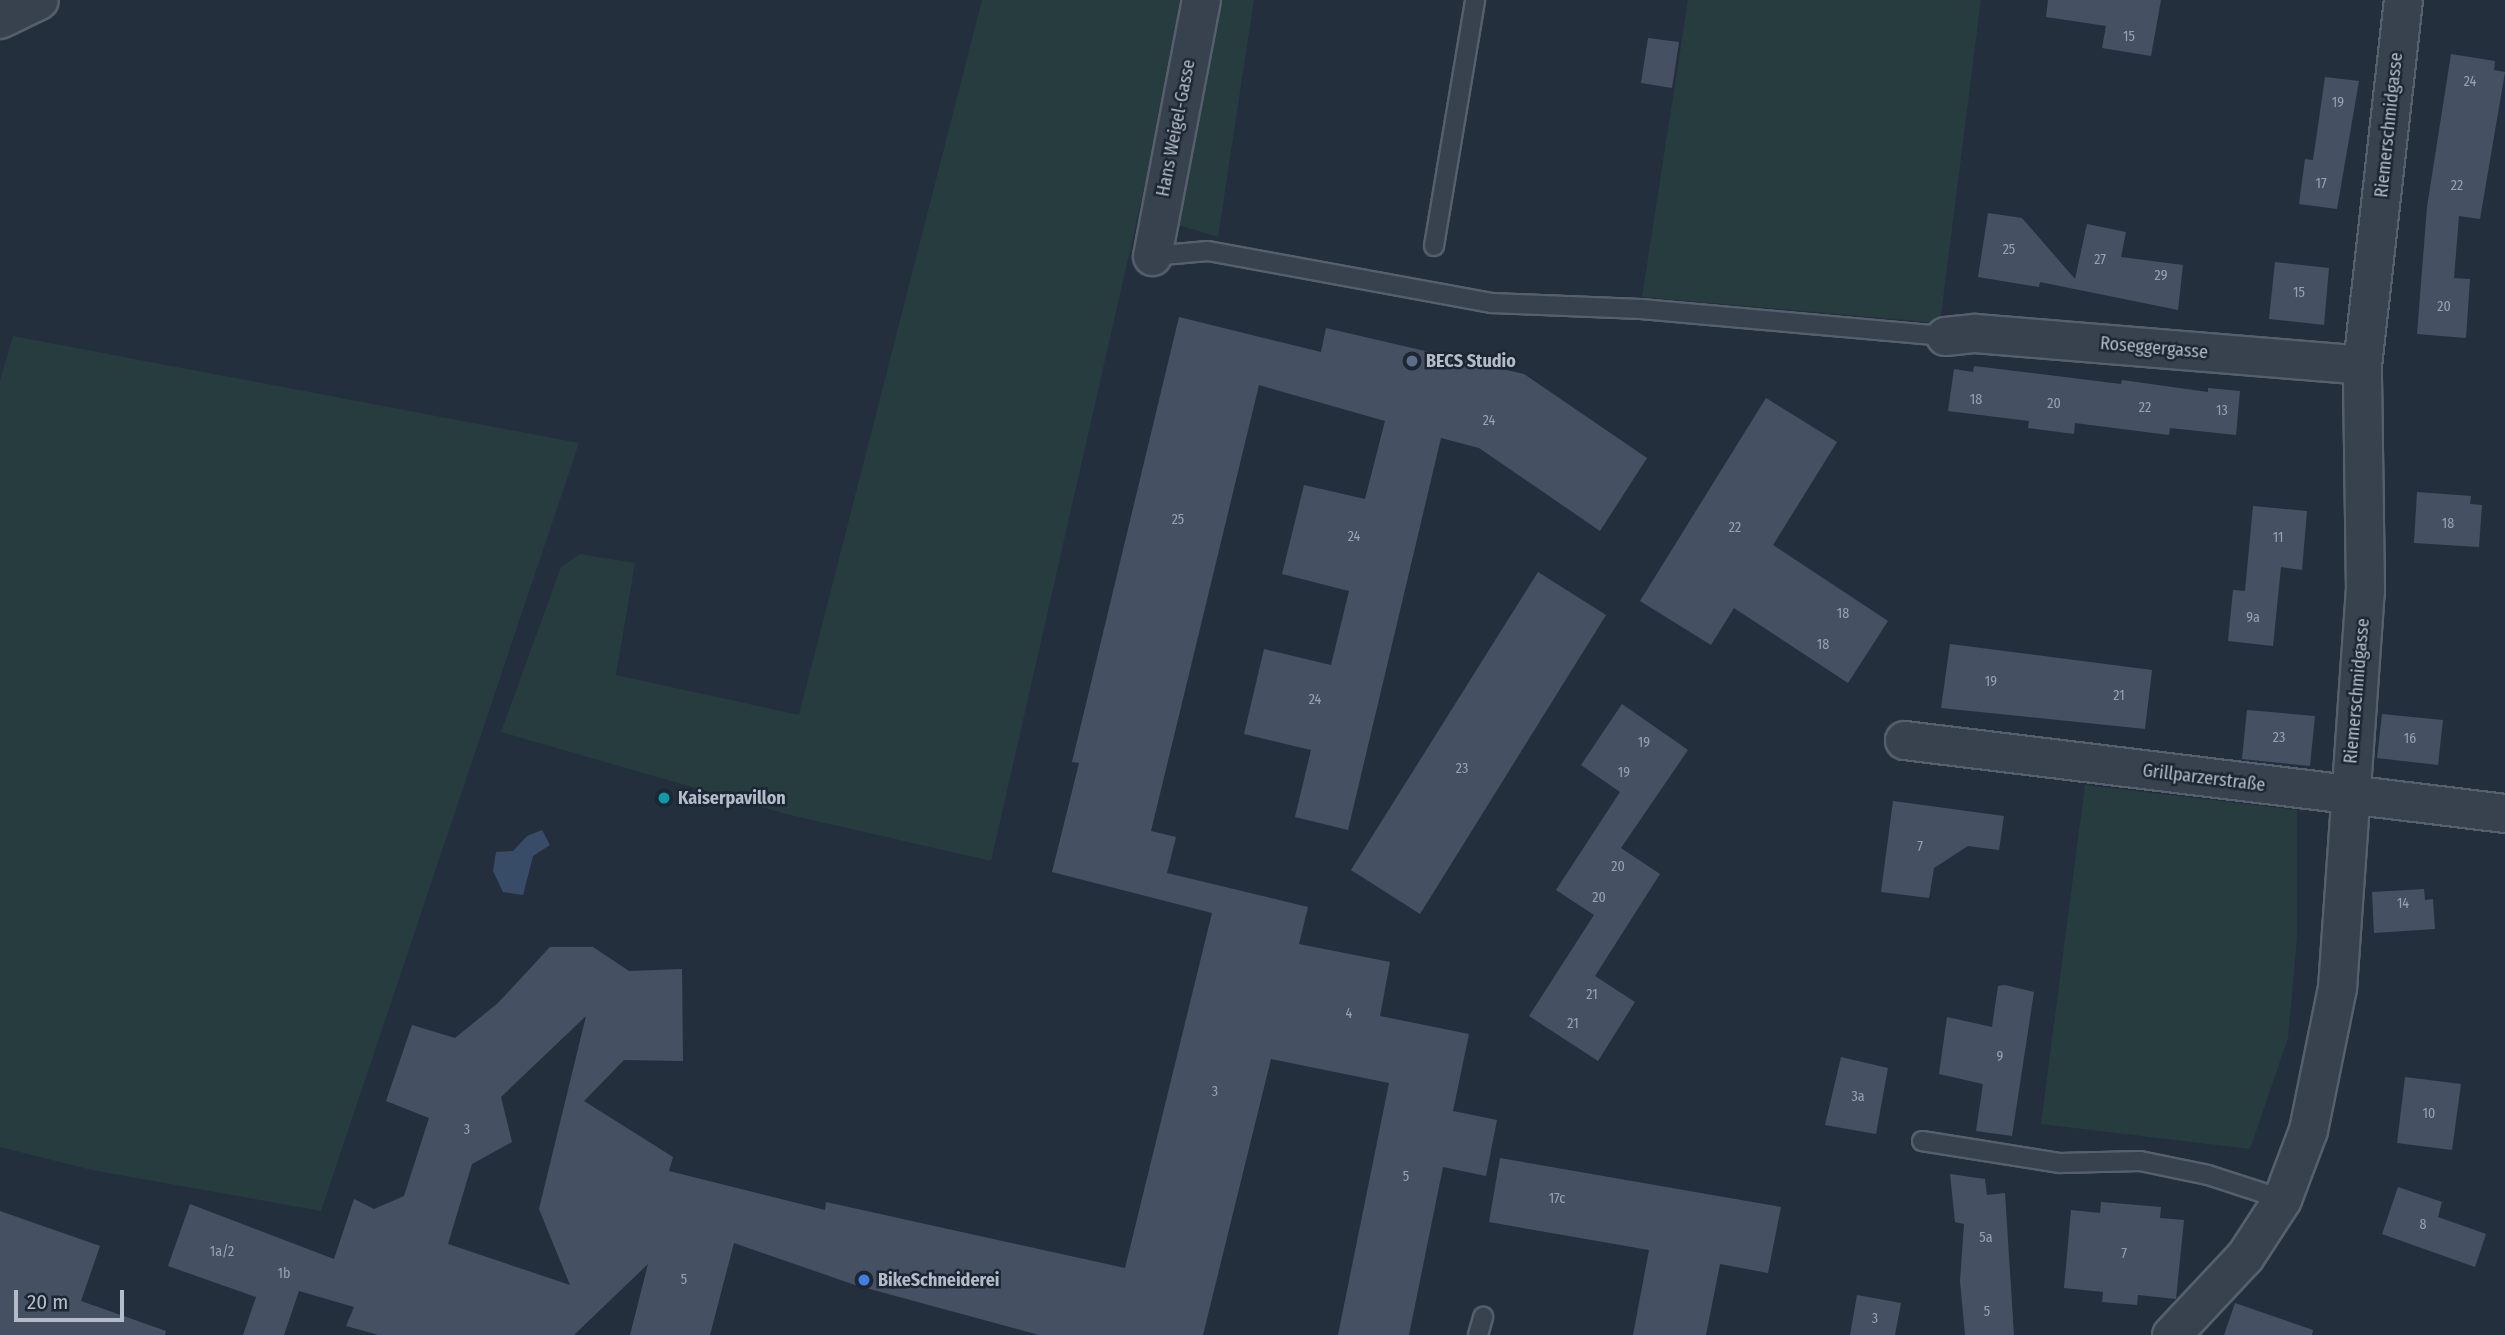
<!DOCTYPE html>
<html>
<head>
<meta charset="utf-8">
<style>
  body { margin:0 }
  #map { position:relative; width:2505px; height:1335px; overflow:hidden; background:#242f3e; font-family:"Fira Sans Condensed",sans-serif }
  div>[style] { position:absolute }
  [style*='--x'] { left:calc(var(--x)*1px); top:calc(var(--y)*1px); width:calc(var(--w)*1px); rotate:calc(var(--a)*1deg) }
  .green>* { inset:0; background:#263c3f }
  .water>* { inset:0; background:#394c67 }
  .building>* { inset:0; background:#455162 }
  .roads { filter:drop-shadow(2px 0 #565f6c) drop-shadow(-2px 0 #565f6c) drop-shadow(0 2px #565f6c) drop-shadow(0 -2px #565f6c) }
  .service>* { height:18px; margin:-9px; padding:0 9px; transform-origin:9px; border-radius:9px; background:#38414e }
  .minor>* { height:37px; margin:-18.5px; padding:0 18.5px; transform-origin:18.5px; border-radius:18.5px; background:#38414e }
  .tertiary>* { height:38px; margin:-19px; padding:0 19px; transform-origin:19px; border-radius:19px; background:#38414e }
  .dots>* { width:19px; height:19px; translate:-50% -50%; box-sizing:border-box; border:4px solid #1d2633; border-radius:50% }
  span { translate:-50% -50%; white-space:nowrap; text-align:center; line-height:1.15; -webkit-text-stroke:5px #1d2633; paint-order:stroke }
  .number-label { font-size:14px; color:#98a1af }
  .number-label span { -webkit-text-stroke-width:0 }
  .street-label { font-size:18px; color:#b4bcc9 }
  .poi-label { font-size:18px; color:#b4bcc9; font-weight:700 }
  .left { translate:0 -50%; text-align:left }
  .scale { position:absolute; left:14px; top:1290px; width:110px; height:32px; box-sizing:border-box; border:4px solid #b4bcc9; border-top:0; padding-left:9px; font-size:21px; line-height:24px; white-space:nowrap; color:#b4bcc9; -webkit-text-stroke:5px #1d2633; paint-order:stroke }
</style>
</head>
<body>
<div id="map">
  <div class="green">
    <div style="clip-path:polygon(982px 0,1187px 0,991px 861px,786px 814px,501px 732px,561px 567px,580px 554px,635px 563px,616px 675px,799px 715px)"></div>
    <div style="clip-path:polygon(1221px 0,1254px 0,1218px 237px,1168px 222px)"></div>
    <div style="clip-path:polygon(1688px 0,1981px 0,1940px 323px,1642px 297px)"></div>
    <div style="clip-path:polygon(13px 336px,579px 443px,321px 1211px,92px 1170px,0 1147px,0 380px)"></div>
    <div style="clip-path:polygon(2085px 785px,2297px 810px,2297px 937px,2288px 1038px,2250px 1149px,2041px 1124px)"></div>
  </div>
  <div class="water">
    <div style="clip-path:polygon(542px 830px,550px 845px,533px 856px,523px 895px,503px 892px,493px 871px,496px 852px,513px 851px,527px 836px)"></div>
  </div>
  <div class="building">
    <div style="clip-path:polygon(2048px 0,2161px 0,2151px 56px,2102px 48px,2106px 26px,2046px 17px)"></div>
    <div style="clip-path:polygon(1648px 38px,1679px 42px,1672px 88px,1641px 83px)"></div>
    <div style="clip-path:polygon(2451px 54px,2495px 61px,2494px 70px,2505px 72px,2480px 219px,2459px 216px,2454px 278px,2470px 279px,2466px 338px,2417px 334px,2427px 207px)"></div>
    <div style="clip-path:polygon(2325px 77px,2359px 81px,2337px 209px,2299px 204px,2305px 159px,2313px 160px)"></div>
    <div style="clip-path:polygon(1988px 213px,2022px 218px,2075px 279px,2087px 224px,2126px 232px,2121px 257px,2183px 265px,2178px 310px,2040px 282px,2039px 287px,1978px 277px)"></div>
    <div style="clip-path:polygon(2275px 262px,2329px 268px,2324px 325px,2269px 319px)"></div>
    <div style="clip-path:polygon(evenodd,1179px 317px,1321px 352px,1326px 328px,1524px 374px,1647px 458px,1600px 531px,1479px 448px,1441px 438px,1348px 830px,1295px 817px,1311px 750px,1244px 734px,1264px 649px,1331px 665px,1349px 591px,1282px 574px,1304px 485px,1365px 499px,1385px 421px,1259px 385px,1151px 831px,1176px 837px,1167px 873px,1308px 907px,1299px 944px,1390px 962px,1380px 1016px,1469px 1034px,1453px 1111px,1497px 1120px,1486px 1176px,1443px 1167px,1409px 1335px,1338px 1335px,1389px 1083px,1271px 1059px,1203px 1335px,1039px 1335px,855px 1285px,734px 1243px,710px 1335px,630px 1335px,648px 1264px,574px 1335px,379px 1335px,346px 1326px,354px 1307px,299px 1291px,284px 1335px,243px 1335px,256px 1297px,168px 1266px,190px 1204px,334px 1259px,354px 1199px,374px 1209px,404px 1196px,429px 1118px,386px 1101px,412px 1025px,455px 1038px,498px 1003px,550px 947px,593px 947px,629px 971px,682px 969px,683px 1061px,624px 1060px,584px 1101px,673px 1157px,669px 1171px,825px 1210px,826px 1202px,1125px 1268px,1212px 913px,1052px 872px,1079px 763px,1072px 762px,1179px 317px,586px 1016px,539px 1209px,570px 1285px,448px 1244px,472px 1164px,512px 1142px,501px 1097px,586px 1016px)"></div>
    <div style="clip-path:polygon(1974px 366px,2121px 384px,2122px 380px,2208px 392px,2208px 388px,2240px 391px,2236px 435px,2170px 428px,2169px 435px,2075px 423px,2074px 434px,2028px 428px,2029px 421px,1948px 411px,1954px 369px,1973px 372px)"></div>
    <div style="clip-path:polygon(1766px 398px,1837px 442px,1773px 545px,1888px 621px,1848px 683px,1734px 608px,1711px 645px,1640px 601px)"></div>
    <div style="clip-path:polygon(2417px 492px,2471px 496px,2470px 504px,2482px 505px,2479px 547px,2414px 543px)"></div>
    <div style="clip-path:polygon(2253px 506px,2307px 511px,2302px 570px,2281px 567px,2273px 646px,2228px 641px,2233px 590px,2245px 591px)"></div>
    <div style="clip-path:polygon(1538px 572px,1606px 615px,1420px 914px,1351px 870px)"></div>
    <div style="clip-path:polygon(1950px 644px,2152px 670px,2145px 729px,1941px 708px)"></div>
    <div style="clip-path:polygon(1622px 704px,1688px 750px,1621px 848px,1660px 874px,1595px 976px,1635px 1002px,1598px 1061px,1529px 1016px,1594px 915px,1556px 890px,1620px 792px,1581px 765px)"></div>
    <div style="clip-path:polygon(2247px 710px,2315px 716px,2310px 766px,2242px 759px)"></div>
    <div style="clip-path:polygon(2382px 714px,2443px 720px,2438px 765px,2377px 758px)"></div>
    <div style="clip-path:polygon(1893px 801px,2004px 816px,1999px 850px,1968px 846px,1934px 868px,1929px 898px,1881px 892px)"></div>
    <div style="clip-path:polygon(2424px 889px,2425px 900px,2433px 899px,2435px 929px,2374px 933px,2372px 892px)"></div>
    <div style="clip-path:polygon(2005px 985px,2034px 992px,2012px 1136px,1976px 1131px,1983px 1084px,1939px 1074px,1947px 1017px,1992px 1027px,1998px 986px)"></div>
    <div style="clip-path:polygon(1841px 1057px,1888px 1068px,1876px 1134px,1825px 1125px)"></div>
    <div style="clip-path:polygon(2405px 1077px,2461px 1084px,2452px 1150px,2397px 1143px)"></div>
    <div style="clip-path:polygon(1500px 1158px,1781px 1207px,1768px 1273px,1720px 1264px,1706px 1335px,1633px 1335px,1649px 1250px,1489px 1222px)"></div>
    <div style="clip-path:polygon(1950px 1174px,1985px 1179px,1987px 1195px,2005px 1193px,2014px 1335px,1965px 1335px,1960px 1281px,1964px 1224px,1955px 1222px)"></div>
    <div style="clip-path:polygon(2398px 1187px,2442px 1202px,2438px 1217px,2486px 1234px,2475px 1267px,2382px 1234px)"></div>
    <div style="clip-path:polygon(2101px 1202px,2161px 1207px,2160px 1218px,2184px 1220px,2176px 1299px,2138px 1295px,2137px 1305px,2102px 1302px,2103px 1292px,2064px 1288px,2071px 1210px,2100px 1213px)"></div>
    <div style="clip-path:polygon(0 1211px,100px 1246px,81px 1301px,166px 1331px,165px 1335px,0 1335px)"></div>
    <div style="clip-path:polygon(1857px 1295px,1901px 1303px,1895px 1335px,1850px 1335px)"></div>
    <div style="clip-path:polygon(2235px 1303px,2313px 1330px,2312px 1335px,2224px 1335px)"></div>
  </div>
  <div class="roads">
    <div class="service">
      <div style="--x:1434;--y:246;--w:249;--a:-80.5"></div>
      <div style="--x:1152;--y:256;--w:56;--a:-5.1"></div>
      <div style="--x:1208;--y:251;--w:289;--a:10.4"></div>
      <div style="--x:1492;--y:303;--w:149;--a:2.3"></div>
      <div style="--x:1641;--y:309;--w:305;--a:5.1"></div>
      <div style="--x:1922;--y:1141;--w:140;--a:9.1"></div>
      <div style="--x:2060;--y:1163;--w:80;--a:-1.4"></div>
      <div style="--x:2140;--y:1161;--w:69;--a:11.6"></div>
      <div style="--x:2208;--y:1175;--w:78;--a:18"></div>
      <div style="--x:1478;--y:1335;--w:19;--a:-74"></div>
    </div>
    <div class="minor">
      <div style="--x:1152;--y:256;--w:261;--a:-79.2"></div>
      <div style="--x:1945;--y:336;--w:30;--a:-6"></div>
      <div style="--x:1975;--y:333;--w:388;--a:4.7"></div>
      <div style="--x:1904;--y:740;--w:605;--a:6.93"></div>
      <div style="--x:2171;--y:1335;--w:108;--a:-46.9"></div>
      <div style="--x:2245;--y:1256;--w:68;--a:-57"></div>
      <div style="--x:2282;--y:1199;--w:74;--a:-69.4"></div>
      <div style="--x:2308;--y:1130;--w:145;--a:-78.5"></div>
      <div style="--x:2337;--y:988;--w:398;--a:-86"></div>
      <div style="--x:2365;--y:591;--w:226;--a:-90.8"></div>
      <div style="--x:2362;--y:365;--w:367;--a:-83.6"></div>
    </div>
    <div class="tertiary">
      <div style="--x:0;--y:19;--w:43;--a:-26"></div>
    </div>
  </div>
  <div class="dots">
    <div style="left:1412px;top:361px;background:#5c6f8a"></div>
    <div style="left:664px;top:798px;background:#0f9aa8"></div>
    <div style="left:864px;top:1280px;background:#3f7fe0"></div>
  </div>
  <div class="number-label">
    <span style="left:2129px;top:37px">15</span>
    <span style="left:2470px;top:82px">24</span>
    <span style="left:2338px;top:103px">19</span>
    <span style="left:2321px;top:184px">17</span>
    <span style="left:2457px;top:186px">22</span>
    <span style="left:2009px;top:250px">25</span>
    <span style="left:2100px;top:260px">27</span>
    <span style="left:2161px;top:276px">29</span>
    <span style="left:2299px;top:293px">15</span>
    <span style="left:2444px;top:307px">20</span>
    <span style="left:1976px;top:400px">18</span>
    <span style="left:2054px;top:404px">20</span>
    <span style="left:2145px;top:408px">22</span>
    <span style="left:2222px;top:411px">13</span>
    <span style="left:1489px;top:421px">24</span>
    <span style="left:1178px;top:520px">25</span>
    <span style="left:2448px;top:524px">18</span>
    <span style="left:1735px;top:528px">22</span>
    <span style="left:1354px;top:537px">24</span>
    <span style="left:2278px;top:538px">11</span>
    <span style="left:1843px;top:614px">18</span>
    <span style="left:2253px;top:618px">9a</span>
    <span style="left:1823px;top:645px">18</span>
    <span style="left:1991px;top:682px">19</span>
    <span style="left:2119px;top:696px">21</span>
    <span style="left:1315px;top:700px">24</span>
    <span style="left:2279px;top:738px">23</span>
    <span style="left:2410px;top:739px">16</span>
    <span style="left:1644px;top:743px">19</span>
    <span style="left:1462px;top:769px">23</span>
    <span style="left:1624px;top:773px">19</span>
    <span style="left:1920px;top:847px">7</span>
    <span style="left:1618px;top:867px">20</span>
    <span style="left:1599px;top:898px">20</span>
    <span style="left:2403px;top:904px">14</span>
    <span style="left:1592px;top:995px">21</span>
    <span style="left:1349px;top:1014px">4</span>
    <span style="left:1573px;top:1024px">21</span>
    <span style="left:2000px;top:1057px">9</span>
    <span style="left:1215px;top:1092px">3</span>
    <span style="left:1858px;top:1097px">3a</span>
    <span style="left:2429px;top:1114px">10</span>
    <span style="left:467px;top:1130px">3</span>
    <span style="left:1406px;top:1177px">5</span>
    <span style="left:1557px;top:1199px">17c</span>
    <span style="left:2423px;top:1225px">8</span>
    <span style="left:1986px;top:1238px">5a</span>
    <span style="left:222px;top:1252px">1a/2</span>
    <span style="left:2124px;top:1254px">7</span>
    <span style="left:284px;top:1274px">1b</span>
    <span style="left:684px;top:1280px">5</span>
    <span style="left:1987px;top:1312px">5</span>
    <span style="left:1875px;top:1319px">3</span>
  </div>
  <div class="street-label">
    <span style="left:2389px;top:125px;rotate:-84deg">Riemerschmidgasse</span>
    <span style="left:1176px;top:128px;rotate:-79deg">Hans Weigel-Gasse</span>
    <span style="left:2154px;top:348px;rotate:5deg">Roseggergasse</span>
    <span style="left:2357px;top:691px;rotate:-85deg">Riemerschmidgasse</span>
    <span style="left:2204px;top:778px;rotate:7deg">Grillparzerstraße</span>
  </div>
  <div class="poi-label">
    <span class="left" style="left:1426px;top:361px">BECS Studio</span>
    <span class="left" style="left:678px;top:798px">Kaiserpavillon</span>
    <span class="left" style="left:878px;top:1280px">BikeSchneiderei</span>
  </div>
  <div class="scale">20 m</div>
</div>
</body>
</html>
